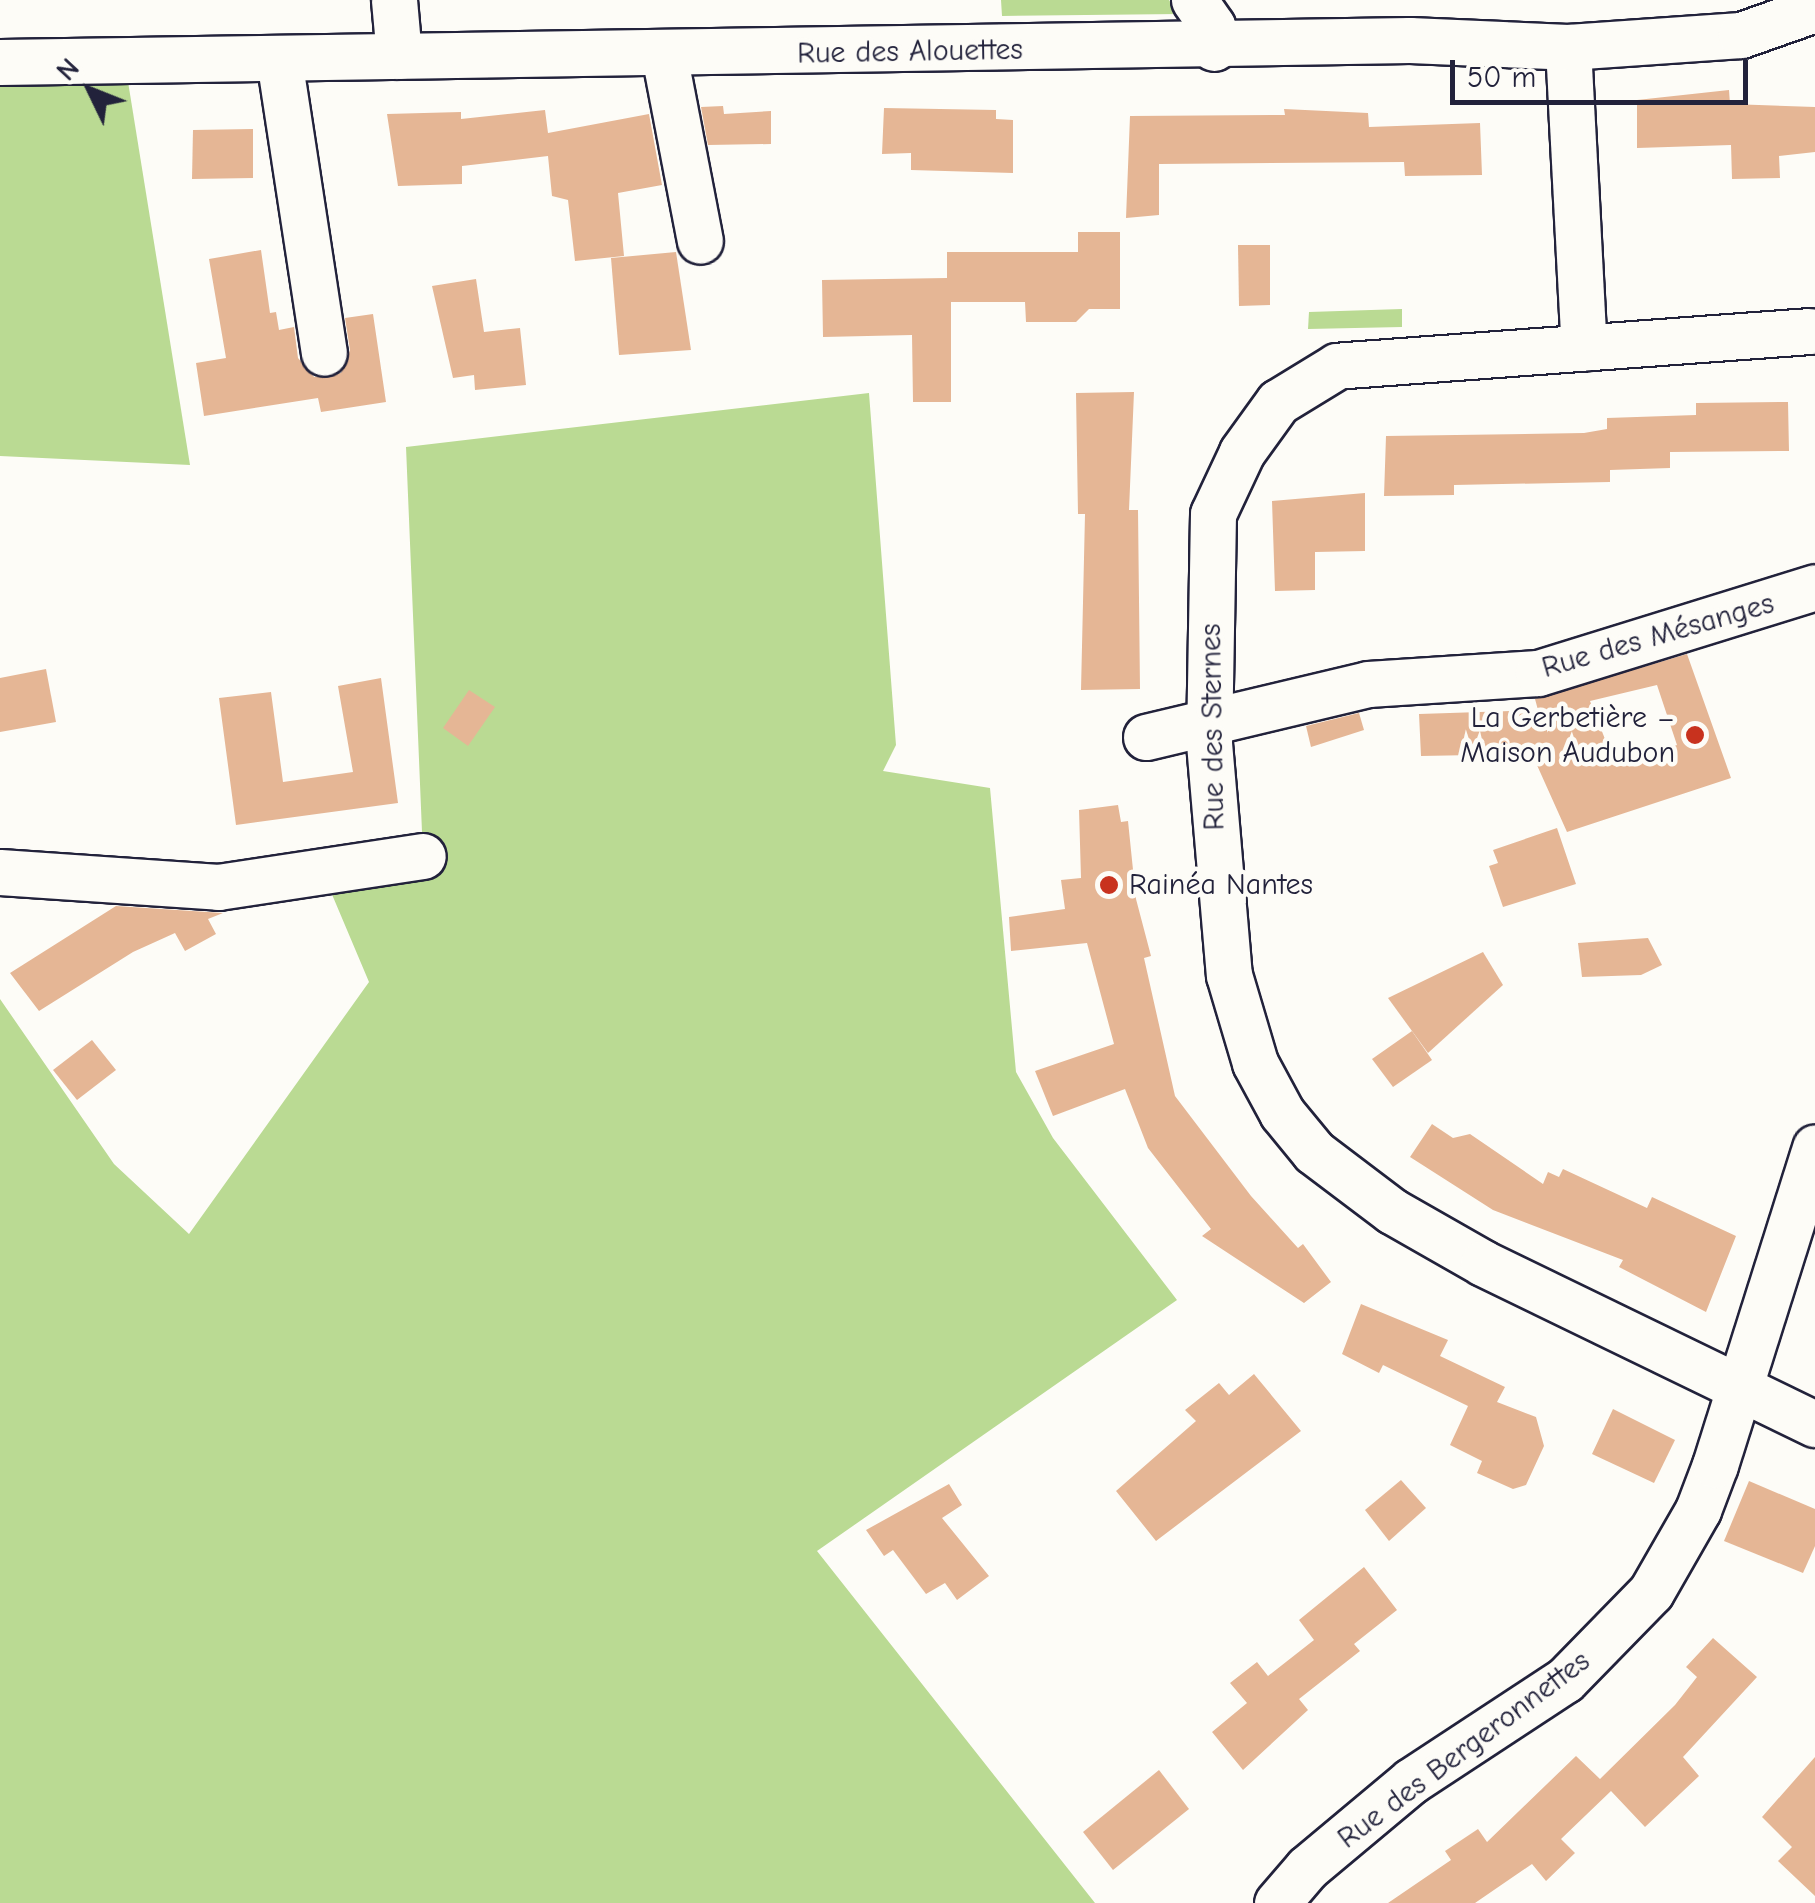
<!DOCTYPE html>
<html>
<head>
<meta charset="utf-8">
<style>
  body { margin:0 }
  #map { position:relative; width:1815px; height:1903px; overflow:hidden; background:#fdfcf7; font-family:"Comic Neue",sans-serif }
  div>[style] { position:absolute }
  [style*='--x'] { left:calc(var(--x)*1px); top:calc(var(--y)*1px); width:calc(var(--w)*1px); rotate:calc(var(--a)*1deg) }
  .green>* { inset:0; background:#bada93 }
  .building>* { inset:0; background:#e5b695 }
  .roads { filter:drop-shadow(2px 0 #22223b) drop-shadow(-2px 0 #22223b) drop-shadow(0 2px #22223b) drop-shadow(0 -2px #22223b) }
  .minor>* { height:45px; margin:-22.5px; padding:0 22.5px; transform-origin:22.5px; border-radius:22.5px; background:#fdfcf7 }
  .dots>* { width:28px; height:28px; translate:-50% -50%; box-sizing:border-box; border:5px solid #fdfcf7; border-radius:50% }
  span { translate:-50% -50%; white-space:nowrap; text-align:center; line-height:1.15; -webkit-text-stroke:9px #fdfcf7; paint-order:stroke }
  .street-label { font-size:30px; color:#22223b }
  .poi-label { font-size:30px; color:#22223b }
  .right { translate:-100% -50%; text-align:right }
  .left { translate:0 -50%; text-align:left }
  .north { position:absolute; left:40px; top:40px; width:100px; height:100px; -webkit-text-stroke:8px #fdfcf7; paint-order:stroke; rotate:313deg; font-size:28px; font-weight:700; line-height:40px; text-align:center; color:#22223b }
  .north::after { content:''; display:block; margin:auto; width:35px; height:45px; background:#22223b; clip-path:polygon(50% 0,100% 100%,50% 72%,0 100%) }
  .scale { position:absolute; left:1450px; top:60px; width:298px; height:45px; box-sizing:border-box; border:5px solid #22223b; border-top:0; padding-left:12px; font-size:30px; line-height:35px; white-space:nowrap; color:#22223b; -webkit-text-stroke:8px #fdfcf7; paint-order:stroke }
</style>
</head>
<body>
<div id="map">
  <div class="green">
    <div style="clip-path:polygon(1001px 0,1169px 0,1179px 14px,1002px 16px)"></div>
    <div style="clip-path:polygon(124px 57px,190px 465px,0 456px,0 58px)"></div>
    <div style="clip-path:polygon(1402px 309px,1402px 327px,1308px 329px,1309px 312px)"></div>
    <div style="clip-path:polygon(869px 393px,896px 745px,883px 771px,990px 788px,1016px 1072px,1053px 1138px,1177px 1300px,817px 1551px,1095px 1903px,0 1903px,0 999px,114px 1164px,189px 1234px,369px 982px,328px 885px,423px 856px,406px 447px)"></div>
  </div>
  <div class="building">
    <div style="clip-path:polygon(1729px 90px,1730px 104px,1815px 107px,1815px 152px,1779px 156px,1780px 178px,1732px 179px,1731px 145px,1637px 148px,1637px 100px)"></div>
    <div style="clip-path:polygon(723px 106px,724px 114px,771px 111px,771px 144px,708px 145px,701px 107px)"></div>
    <div style="clip-path:polygon(884px 108px,996px 110px,996px 119px,1013px 120px,1013px 173px,911px 170px,911px 153px,882px 154px)"></div>
    <div style="clip-path:polygon(1284px 109px,1368px 113px,1369px 127px,1480px 123px,1482px 175px,1405px 176px,1404px 162px,1159px 164px,1159px 215px,1126px 218px,1130px 116px,1285px 115px)"></div>
    <div style="clip-path:polygon(545px 110px,548px 133px,649px 114px,662px 185px,618px 193px,624px 256px,575px 261px,568px 200px,552px 196px,548px 156px,462px 166px,462px 184px,398px 186px,387px 114px,461px 112px,461px 119px)"></div>
    <div style="clip-path:polygon(253px 129px,253px 178px,192px 179px,193px 130px)"></div>
    <div style="clip-path:polygon(1078px 232px,1120px 232px,1120px 309px,1089px 309px,1076px 322px,1026px 322px,1025px 302px,951px 302px,951px 402px,913px 402px,912px 335px,823px 337px,822px 280px,947px 278px,947px 252px,1078px 252px)"></div>
    <div style="clip-path:polygon(1238px 245px,1270px 245px,1270px 305px,1239px 306px)"></div>
    <div style="clip-path:polygon(261px 250px,270px 313px,276px 312px,279px 330px,294px 327px,298px 358px,314px 377px,341px 373px,350px 350px,345px 318px,373px 314px,386px 402px,321px 412px,318px 398px,204px 416px,196px 363px,226px 358px,209px 259px)"></div>
    <div style="clip-path:polygon(676px 252px,691px 350px,619px 355px,611px 258px)"></div>
    <div style="clip-path:polygon(476px 279px,484px 332px,520px 328px,526px 385px,475px 390px,474px 375px,453px 378px,432px 286px)"></div>
    <div style="clip-path:polygon(1134px 392px,1129px 510px,1138px 510px,1140px 689px,1081px 690px,1085px 514px,1078px 514px,1076px 393px)"></div>
    <div style="clip-path:polygon(1788px 402px,1789px 451px,1670px 452px,1670px 468px,1610px 470px,1610px 482px,1454px 485px,1454px 495px,1384px 496px,1386px 436px,1584px 433px,1607px 429px,1607px 418px,1696px 415px,1696px 403px)"></div>
    <div style="clip-path:polygon(1365px 493px,1365px 551px,1315px 552px,1315px 590px,1275px 591px,1272px 501px)"></div>
    <div style="clip-path:polygon(evenodd,1687px 654px,1731px 778px,1567px 832px,1532px 754px,1421px 756px,1419px 714px,1538px 710px,1535px 699px,1687px 654px,1657px 685px,1677px 745px,1616px 767px,1590px 701px,1657px 685px)"></div>
    <div style="clip-path:polygon(46px 669px,56px 722px,0 732px,0 678px)"></div>
    <div style="clip-path:polygon(381px 678px,398px 803px,236px 825px,219px 698px,271px 692px,283px 782px,353px 772px,338px 686px)"></div>
    <div style="clip-path:polygon(469px 690px,495px 707px,468px 746px,443px 728px)"></div>
    <div style="clip-path:polygon(1359px 713px,1364px 730px,1311px 747px,1306px 726px)"></div>
    <div style="clip-path:polygon(1118px 805px,1121px 822px,1128px 821px,1136px 899px,1151px 956px,1144px 958px,1175px 1096px,1251px 1196px,1298px 1248px,1303px 1244px,1331px 1282px,1304px 1303px,1202px 1236px,1211px 1229px,1148px 1148px,1125px 1089px,1053px 1116px,1035px 1071px,1114px 1044px,1087px 943px,1011px 951px,1009px 917px,1065px 909px,1061px 880px,1081px 878px,1079px 810px)"></div>
    <div style="clip-path:polygon(1557px 828px,1576px 884px,1503px 907px,1489px 866px,1498px 863px,1493px 850px)"></div>
    <div style="clip-path:polygon(116px 906px,223px 913px,208px 919px,216px 934px,185px 951px,175px 933px,133px 952px,39px 1011px,10px 973px)"></div>
    <div style="clip-path:polygon(1648px 938px,1662px 965px,1641px 975px,1582px 977px,1578px 943px)"></div>
    <div style="clip-path:polygon(1483px 952px,1503px 985px,1428px 1053px,1388px 998px)"></div>
    <div style="clip-path:polygon(1412px 1031px,1432px 1060px,1393px 1087px,1372px 1059px)"></div>
    <div style="clip-path:polygon(92px 1040px,116px 1070px,77px 1100px,53px 1070px)"></div>
    <div style="clip-path:polygon(1432px 1124px,1453px 1138px,1470px 1134px,1543px 1184px,1548px 1172px,1559px 1177px,1563px 1169px,1647px 1208px,1652px 1197px,1736px 1236px,1706px 1312px,1619px 1267px,1623px 1260px,1493px 1210px,1410px 1157px)"></div>
    <div style="clip-path:polygon(1361px 1304px,1448px 1340px,1440px 1356px,1505px 1387px,1497px 1402px,1536px 1417px,1544px 1446px,1526px 1485px,1513px 1489px,1477px 1473px,1482px 1461px,1450px 1445px,1468px 1406px,1383px 1365px,1379px 1373px,1342px 1354px)"></div>
    <div style="clip-path:polygon(1254px 1374px,1301px 1431px,1156px 1541px,1116px 1491px,1196px 1421px,1185px 1410px,1219px 1383px,1229px 1395px)"></div>
    <div style="clip-path:polygon(1613px 1409px,1675px 1440px,1654px 1483px,1592px 1454px)"></div>
    <div style="clip-path:polygon(1401px 1480px,1426px 1508px,1389px 1541px,1365px 1510px)"></div>
    <div style="clip-path:polygon(1749px 1481px,1815px 1509px,1815px 1546px,1803px 1573px,1724px 1541px)"></div>
    <div style="clip-path:polygon(949px 1484px,962px 1505px,942px 1518px,989px 1576px,957px 1600px,945px 1583px,926px 1594px,893px 1550px,884px 1556px,866px 1530px)"></div>
    <div style="clip-path:polygon(1364px 1567px,1397px 1610px,1354px 1644px,1360px 1651px,1299px 1699px,1308px 1710px,1243px 1770px,1212px 1732px,1247px 1703px,1230px 1683px,1257px 1662px,1268px 1676px,1314px 1640px,1299px 1620px)"></div>
    <div style="clip-path:polygon(1713px 1638px,1757px 1677px,1683px 1757px,1699px 1776px,1645px 1827px,1611px 1791px,1561px 1839px,1575px 1853px,1546px 1881px,1532px 1864px,1475px 1903px,1388px 1903px,1451px 1860px,1445px 1851px,1478px 1829px,1487px 1842px,1576px 1756px,1600px 1779px,1675px 1705px,1697px 1677px,1686px 1667px)"></div>
    <div style="clip-path:polygon(1815px 1757px,1815px 1896px,1778px 1861px,1792px 1847px,1762px 1817px)"></div>
    <div style="clip-path:polygon(1159px 1770px,1189px 1809px,1113px 1870px,1083px 1832px)"></div>
  </div>
  <div class="roads">
    <div class="minor">
      <div style="--x:394;--y:0;--w:56;--a:84.9"></div>
      <div style="--x:1194;--y:0;--w:32;--a:55"></div>
      <div style="--x:1212;--y:26;--w:22;--a:85"></div>
      <div style="--x:1568;--y:47;--w:301;--a:87"></div>
      <div style="--x:664;--y:54;--w:190;--a:79.1"></div>
      <div style="--x:279;--y:59;--w:297;--a:81.3"></div>
      <div style="--x:0;--y:62;--w:1410;--a:-0.89"></div>
      <div style="--x:1410;--y:40;--w:158;--a:2.5"></div>
      <div style="--x:1568;--y:47;--w:173;--a:-4"></div>
      <div style="--x:1741;--y:35;--w:78;--a:-19.4"></div>
      <div style="--x:1810;--y:331;--w:474;--a:175.8"></div>
      <div style="--x:1337;--y:366;--w:69;--a:148.6"></div>
      <div style="--x:1278;--y:402;--w:62;--a:125.8"></div>
      <div style="--x:1242;--y:452;--w:68;--a:115.1"></div>
      <div style="--x:1213;--y:514;--w:229;--a:91"></div>
      <div style="--x:1209;--y:743;--w:233;--a:85.1"></div>
      <div style="--x:1229;--y:975;--w:92;--a:73.5"></div>
      <div style="--x:1255;--y:1063;--w:57;--a:61.6"></div>
      <div style="--x:1282;--y:1113;--w:50;--a:50.6"></div>
      <div style="--x:1314;--y:1152;--w:98;--a:37.1"></div>
      <div style="--x:1392;--y:1211;--w:105;--a:29.7"></div>
      <div style="--x:1483;--y:1263;--w:369;--a:25.9"></div>
      <div style="--x:1146;--y:737;--w:228;--a:-13.4"></div>
      <div style="--x:1368;--y:684;--w:170;--a:-3.7"></div>
      <div style="--x:1538;--y:673;--w:290;--a:-17.2"></div>
      <div style="--x:0;--y:872;--w:219;--a:3.9"></div>
      <div style="--x:218;--y:887;--w:207;--a:-8.6"></div>
      <div style="--x:1277;--y:1903;--w:46;--a:-49.4"></div>
      <div style="--x:1307;--y:1868;--w:136;--a:-39.9"></div>
      <div style="--x:1411;--y:1781;--w:184;--a:-33.3"></div>
      <div style="--x:1565;--y:1680;--w:123;--a:-45.7"></div>
      <div style="--x:1651;--y:1592;--w:95;--a:-60.2"></div>
      <div style="--x:1698;--y:1510;--w:48;--a:-69.3"></div>
      <div style="--x:1715;--y:1465;--w:333;--a:-72.5"></div>
    </div>
  </div>
  <div class="dots">
    <div style="left:1695px;top:735px;background:#c8321e"></div>
    <div style="left:1109px;top:885px;background:#c8321e"></div>
  </div>
  <div class="street-label">
    <span style="left:910px;top:52px;rotate:-1deg">Rue des Alouettes</span>
    <span style="left:1658px;top:636px;rotate:-16deg">Rue des Mésanges</span>
    <span style="left:1213px;top:727px;rotate:-91deg">Rue des Sternes</span>
    <span style="left:1464px;top:1750px;rotate:-37deg">Rue des Bergeronnettes</span>
  </div>
  <div class="poi-label">
    <span class="right" style="left:1675px;top:735px">La Gerbetière –<br>Maison Audubon</span>
    <span class="left" style="left:1129px;top:885px">Rainéa Nantes</span>
  </div>
  <div class="north">N</div>
  <div class="scale">50 m</div>
</div>
</body>
</html>
